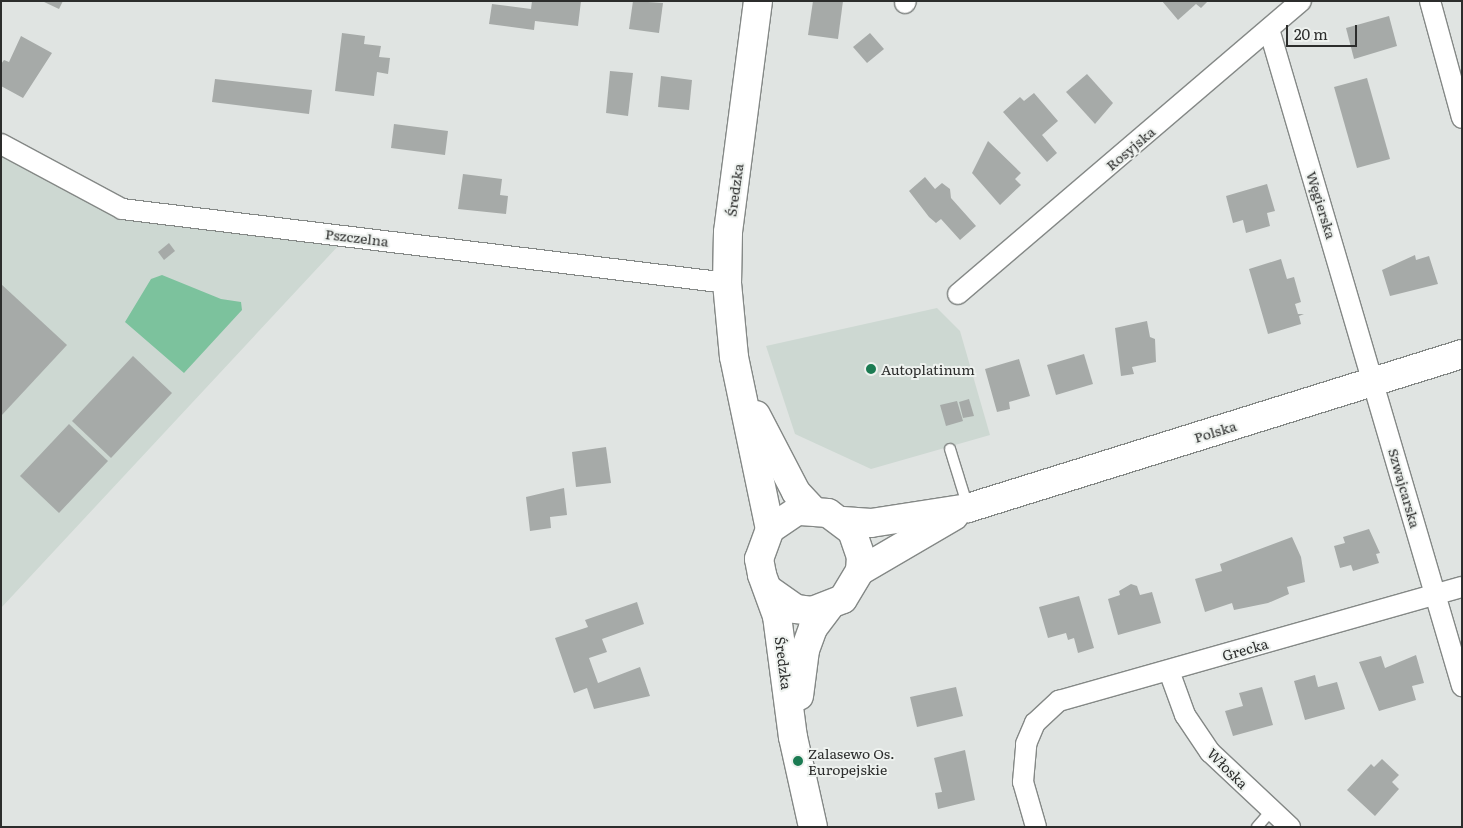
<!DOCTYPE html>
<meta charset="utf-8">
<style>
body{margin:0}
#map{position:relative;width:1463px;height:828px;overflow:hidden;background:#e0e4e2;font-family:Literata,serif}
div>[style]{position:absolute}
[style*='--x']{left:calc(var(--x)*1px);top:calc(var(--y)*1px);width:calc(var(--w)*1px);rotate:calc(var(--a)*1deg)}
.built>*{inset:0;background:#cdd8d2}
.water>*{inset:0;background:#7cc29d}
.building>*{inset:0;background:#a6aaa8}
.roads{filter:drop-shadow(1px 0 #848886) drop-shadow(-1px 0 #848886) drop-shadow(0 1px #848886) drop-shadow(0 -1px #848886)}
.lane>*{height:10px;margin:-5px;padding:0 5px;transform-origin:5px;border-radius:5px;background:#fff}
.street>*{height:20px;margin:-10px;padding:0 10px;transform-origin:10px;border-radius:10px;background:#fff}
.secondary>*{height:28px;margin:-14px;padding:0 14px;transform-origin:14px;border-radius:14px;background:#fff}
.dots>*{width:14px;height:14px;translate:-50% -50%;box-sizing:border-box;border:2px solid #eef2ef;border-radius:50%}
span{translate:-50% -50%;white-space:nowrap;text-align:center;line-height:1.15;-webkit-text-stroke:4px #eef2ef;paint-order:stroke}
.street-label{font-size:14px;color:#2c2d2c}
.poi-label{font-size:14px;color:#2c2d2c}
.left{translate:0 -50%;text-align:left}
.frame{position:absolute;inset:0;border:2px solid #2c2d2c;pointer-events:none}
.scale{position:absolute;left:1286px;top:25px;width:71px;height:22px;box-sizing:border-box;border:2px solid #2c2d2c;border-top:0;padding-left:6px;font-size:15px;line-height:18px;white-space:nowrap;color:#2c2d2c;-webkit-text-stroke:4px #eef2ef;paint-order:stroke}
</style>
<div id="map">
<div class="built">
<div style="clip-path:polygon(1px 155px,113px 215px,339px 245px,1px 608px)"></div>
<div style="clip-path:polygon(937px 308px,960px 331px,990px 435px,871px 469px,795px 434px,766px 346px)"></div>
</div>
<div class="water">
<div style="clip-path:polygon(162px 275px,221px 299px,241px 302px,242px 310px,184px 373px,125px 322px,151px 279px)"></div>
</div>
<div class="building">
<div style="clip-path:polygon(42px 1px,63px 1px,59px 9px)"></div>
<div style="clip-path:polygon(532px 1px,581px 1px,578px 26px,535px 21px,534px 30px,489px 24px,492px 4px,531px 9px)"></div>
<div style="clip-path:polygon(633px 1px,663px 3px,659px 33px,629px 29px)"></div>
<div style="clip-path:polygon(813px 1px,843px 1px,838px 39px,808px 35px)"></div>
<div style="clip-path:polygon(1162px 1px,1208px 1px,1201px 8px,1196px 4px,1178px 20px)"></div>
<div style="clip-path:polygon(1389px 16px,1397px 46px,1354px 59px,1346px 28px)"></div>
<div style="clip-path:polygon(342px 33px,365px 36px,364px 44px,381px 46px,379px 57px,390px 58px,388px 74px,377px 72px,374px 96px,335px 91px)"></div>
<div style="clip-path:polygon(870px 33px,884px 49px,867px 63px,853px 47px)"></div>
<div style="clip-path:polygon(21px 36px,52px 53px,23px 98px,1px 86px,1px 64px,4px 60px,9px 62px)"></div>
<div style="clip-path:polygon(610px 71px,633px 73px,628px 116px,606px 113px)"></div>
<div style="clip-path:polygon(1087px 74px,1113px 103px,1095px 124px,1066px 92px)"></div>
<div style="clip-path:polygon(661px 76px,692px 80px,689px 110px,658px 107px)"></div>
<div style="clip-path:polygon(1367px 78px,1390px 159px,1357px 168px,1334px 87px)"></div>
<div style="clip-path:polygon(215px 79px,312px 90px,309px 114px,212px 102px)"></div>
<div style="clip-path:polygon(1034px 93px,1058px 121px,1042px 135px,1057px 153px,1047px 162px,1003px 112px,1020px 97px,1024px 101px)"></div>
<div style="clip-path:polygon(394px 124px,448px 131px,445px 155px,391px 148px)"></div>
<div style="clip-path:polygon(988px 141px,1021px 173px,1015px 179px,1021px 185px,1000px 205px,972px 173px)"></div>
<div style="clip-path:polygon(463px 174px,502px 179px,500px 195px,508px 196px,506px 214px,458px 209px)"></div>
<div style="clip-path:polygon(925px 177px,935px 189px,942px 183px,950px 189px,951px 198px,976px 226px,960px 240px,941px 219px,936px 223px,929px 217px,909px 191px)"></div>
<div style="clip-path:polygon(1267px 184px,1275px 211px,1267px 213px,1270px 226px,1246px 233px,1243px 220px,1233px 223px,1226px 196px)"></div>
<div style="clip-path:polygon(169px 243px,175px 251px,164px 260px,158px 252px)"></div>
<div style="clip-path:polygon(1415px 255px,1416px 260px,1429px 256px,1438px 284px,1390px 296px,1382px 270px)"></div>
<div style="clip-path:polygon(1281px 259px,1287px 279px,1294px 277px,1301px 302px,1295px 304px,1298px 314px,1304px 314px,1299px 316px,1301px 324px,1268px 334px,1249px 269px)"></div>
<div style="clip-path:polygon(1px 284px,67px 345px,1px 416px)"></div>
<div style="clip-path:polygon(1147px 321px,1150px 337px,1155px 339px,1156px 362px,1132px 367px,1134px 374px,1121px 376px,1115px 328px)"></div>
<div style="clip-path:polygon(1084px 354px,1093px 384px,1056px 395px,1047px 365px)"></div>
<div style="clip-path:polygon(133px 356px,172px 393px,111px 458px,72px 421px)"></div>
<div style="clip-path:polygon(1019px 359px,1030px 396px,1009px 402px,1010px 409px,997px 412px,985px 369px)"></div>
<div style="clip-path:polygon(969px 399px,974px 416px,963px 418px,959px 402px)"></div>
<div style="clip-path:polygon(957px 401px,963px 421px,946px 426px,940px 405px)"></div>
<div style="clip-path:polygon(69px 424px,108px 461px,59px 513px,20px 476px)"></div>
<div style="clip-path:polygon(606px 447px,611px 483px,576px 487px,572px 452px)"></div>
<div style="clip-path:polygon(564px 488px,567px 515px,550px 517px,551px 528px,530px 531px,526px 497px)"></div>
<div style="clip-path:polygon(1369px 529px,1380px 553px,1376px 554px,1379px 563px,1353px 571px,1351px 565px,1340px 568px,1334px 546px,1345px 543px,1343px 537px)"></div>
<div style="clip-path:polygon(1292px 537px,1301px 557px,1305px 582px,1287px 587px,1289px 594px,1268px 603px,1234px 610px,1232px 603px,1205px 612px,1195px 579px,1222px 571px,1220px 564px)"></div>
<div style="clip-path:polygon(1131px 584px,1137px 586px,1140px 595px,1152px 592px,1161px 623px,1118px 635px,1108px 599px,1120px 595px,1119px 591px)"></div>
<div style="clip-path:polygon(1079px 596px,1094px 648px,1078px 653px,1074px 638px,1068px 640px,1066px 633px,1048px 638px,1039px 607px)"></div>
<div style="clip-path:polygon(637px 602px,644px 624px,602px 639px,607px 652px,589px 658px,598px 683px,640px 667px,650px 696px,594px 709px,587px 688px,574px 693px,555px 638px,588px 627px,585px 620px)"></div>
<div style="clip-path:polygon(1416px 655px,1424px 683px,1412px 686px,1416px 700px,1379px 711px,1359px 662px,1381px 656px,1385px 668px)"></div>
<div style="clip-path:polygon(1315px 675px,1318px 687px,1337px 682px,1345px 709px,1305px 720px,1294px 681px)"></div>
<div style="clip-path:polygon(956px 687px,963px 716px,917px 727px,910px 697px)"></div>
<div style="clip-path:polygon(1262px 687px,1273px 725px,1233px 736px,1225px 711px,1243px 706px,1239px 693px)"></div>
<div style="clip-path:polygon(965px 750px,975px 800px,938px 809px,935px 793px,942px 792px,934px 758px)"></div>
<div style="clip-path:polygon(1382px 759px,1399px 775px,1392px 782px,1399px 789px,1375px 816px,1347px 790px,1371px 764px,1374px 767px)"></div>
</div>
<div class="roads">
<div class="lane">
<div style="--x:950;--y:449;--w:61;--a:72.8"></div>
<div style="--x:1257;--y:827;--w:23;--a:-49"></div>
</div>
<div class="street">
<div style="--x:1430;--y:1;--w:121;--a:74.7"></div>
<div style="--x:905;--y:3;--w:2;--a:-63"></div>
<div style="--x:1269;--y:29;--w:685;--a:73.63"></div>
<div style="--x:1;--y:144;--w:137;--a:28.2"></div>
<div style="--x:122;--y:209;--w:610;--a:6.97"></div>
<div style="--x:958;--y:294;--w:451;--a:-40.5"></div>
<div style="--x:1169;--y:671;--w:47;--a:70"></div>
<div style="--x:1185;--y:715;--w:45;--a:56"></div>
<div style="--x:1210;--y:752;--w:110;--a:43.2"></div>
<div style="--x:1036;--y:827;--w:47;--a:-106.1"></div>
<div style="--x:1023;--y:782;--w:38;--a:-85"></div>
<div style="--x:1026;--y:744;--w:23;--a:-67"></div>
<div style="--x:1035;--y:723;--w:33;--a:-43"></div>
<div style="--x:1059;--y:701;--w:419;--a:-15.8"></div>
</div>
<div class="secondary">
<div style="--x:758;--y:1;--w:233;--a:97.4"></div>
<div style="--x:728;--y:232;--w:51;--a:91.1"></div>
<div style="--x:727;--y:283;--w:74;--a:84.6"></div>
<div style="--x:734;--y:357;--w:176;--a:78.2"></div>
<div style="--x:756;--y:415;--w:87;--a:62.5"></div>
<div style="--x:796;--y:492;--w:23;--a:47"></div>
<div style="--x:843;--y:521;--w:28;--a:4"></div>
<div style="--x:871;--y:523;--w:98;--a:-8.8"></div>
<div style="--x:968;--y:508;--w:517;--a:-17.31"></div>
<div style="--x:860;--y:571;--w:109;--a:-30.3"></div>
<div style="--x:769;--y:590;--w:33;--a:35"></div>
<div style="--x:796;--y:609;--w:16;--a:7"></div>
<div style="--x:812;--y:611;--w:33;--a:-21"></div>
<div style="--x:843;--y:599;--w:33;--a:-59"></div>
<div style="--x:860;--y:571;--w:14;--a:-86"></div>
<div style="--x:861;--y:557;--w:28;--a:-109"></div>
<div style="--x:852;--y:531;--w:30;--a:-143"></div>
<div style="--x:828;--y:513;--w:31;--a:-176"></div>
<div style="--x:797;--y:511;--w:32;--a:146"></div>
<div style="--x:770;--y:529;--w:32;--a:110"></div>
<div style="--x:759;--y:559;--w:16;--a:79"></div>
<div style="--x:762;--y:575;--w:44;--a:69.9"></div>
<div style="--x:777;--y:616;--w:122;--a:82.5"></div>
<div style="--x:793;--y:737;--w:92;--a:77.5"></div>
<div style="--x:799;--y:696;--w:46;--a:-82.6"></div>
<div style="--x:805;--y:650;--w:23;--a:-70"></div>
<div style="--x:813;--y:628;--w:26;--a:-53"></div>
</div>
</div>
<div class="dots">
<div style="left:871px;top:369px;background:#1b7b52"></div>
<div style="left:798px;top:761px;background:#1b7b52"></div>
</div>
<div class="street-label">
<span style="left:1130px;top:148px;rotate:-40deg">Rosyjska</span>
<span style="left:734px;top:190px;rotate:-82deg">Średzka</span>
<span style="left:1322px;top:205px;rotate:73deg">Węgierska</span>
<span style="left:357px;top:237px;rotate:7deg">Pszczelna</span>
<span style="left:1215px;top:431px;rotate:-17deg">Polska</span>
<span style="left:1405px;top:488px;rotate:74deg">Szwajcarska</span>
<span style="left:1245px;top:649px;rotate:-16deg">Grecka</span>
<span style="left:784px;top:663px;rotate:83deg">Średzka</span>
<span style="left:1228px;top:768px;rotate:45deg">Włoska</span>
</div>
<div class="poi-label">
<span class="left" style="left:881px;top:369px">Autoplatinum</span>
<span class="left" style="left:808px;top:761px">Zalasewo Os.<br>Europejskie</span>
</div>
<div class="frame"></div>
<div class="scale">20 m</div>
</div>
